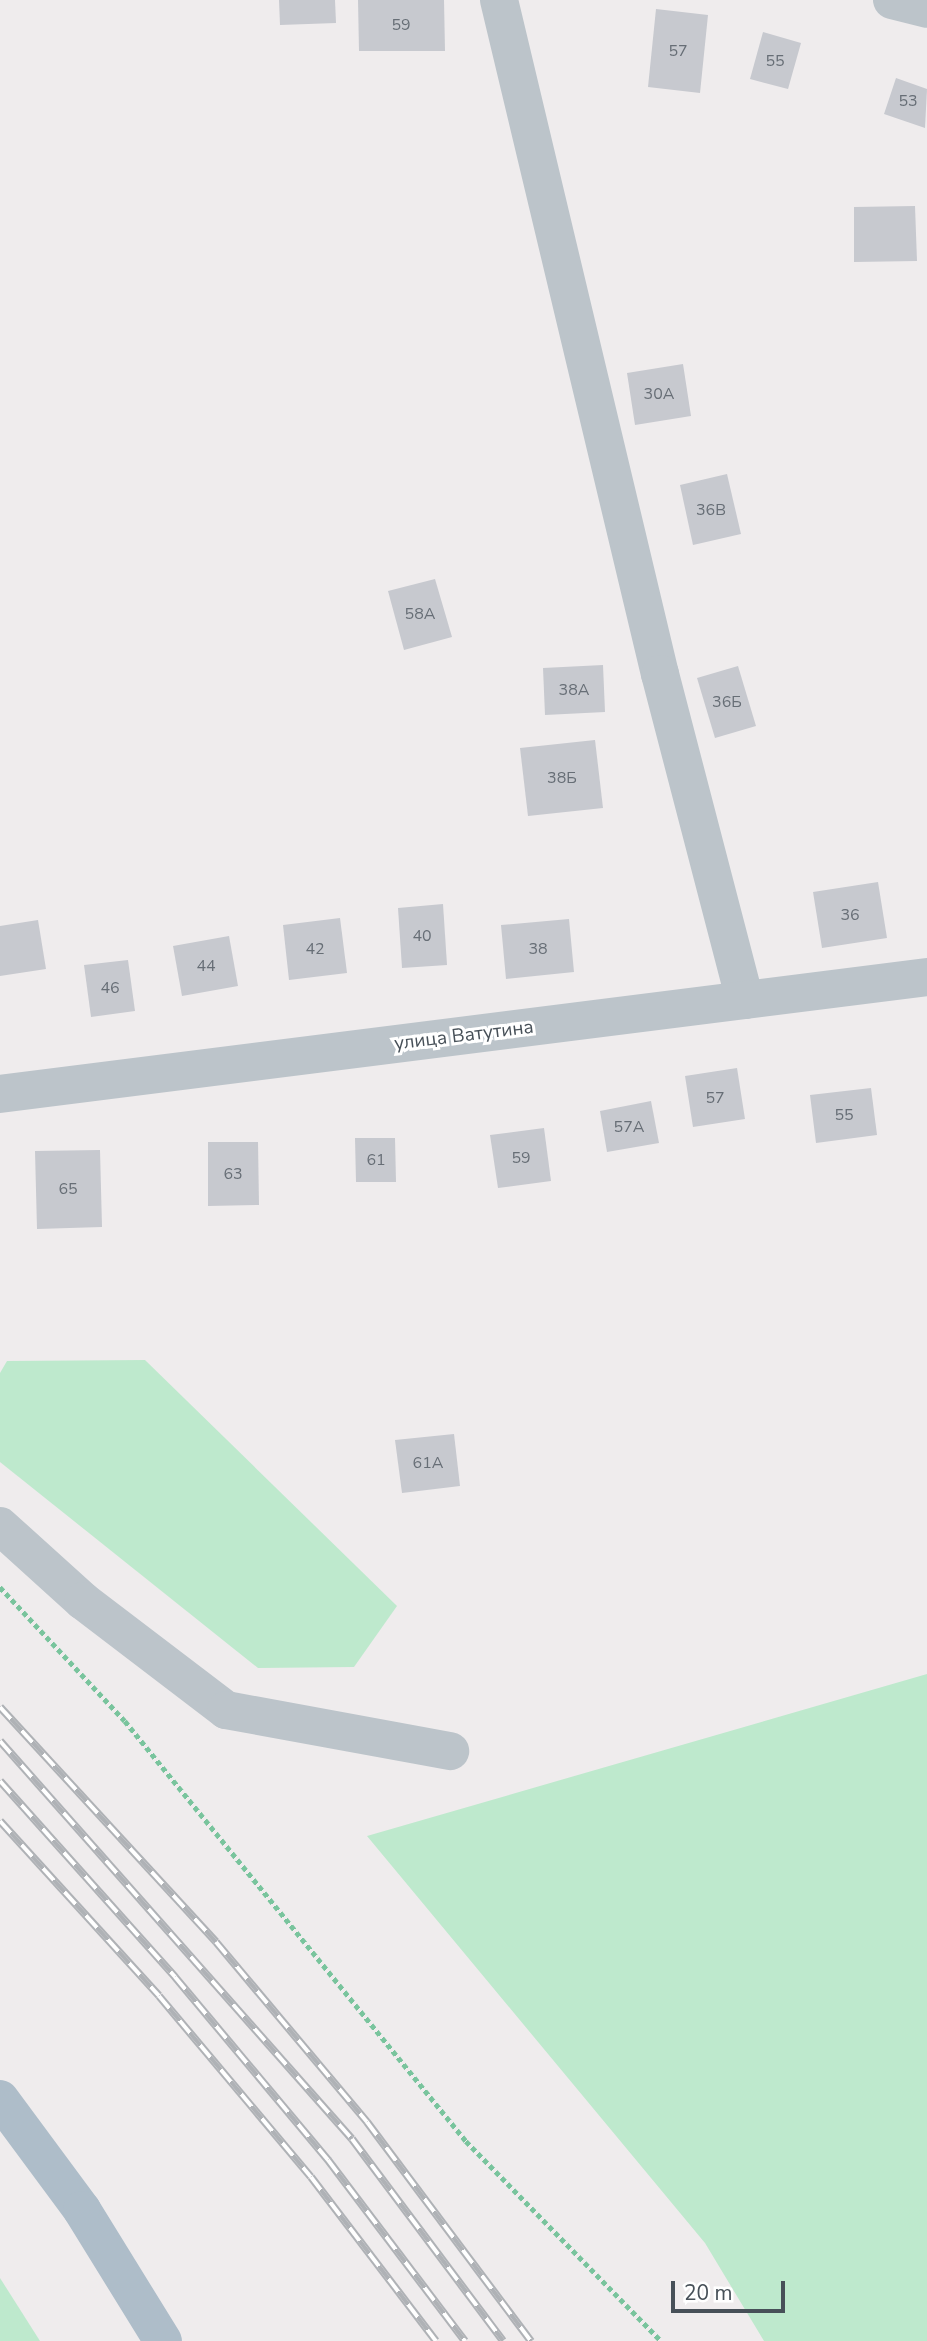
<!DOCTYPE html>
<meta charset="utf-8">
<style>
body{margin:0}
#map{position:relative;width:927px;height:2341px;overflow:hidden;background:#efeced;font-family:"Nunito Sans",sans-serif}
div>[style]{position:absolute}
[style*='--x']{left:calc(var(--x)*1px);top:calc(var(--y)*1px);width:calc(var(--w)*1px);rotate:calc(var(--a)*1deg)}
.green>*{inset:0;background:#bee9cd}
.building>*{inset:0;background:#c7c9cf}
.path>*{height:4.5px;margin-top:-2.25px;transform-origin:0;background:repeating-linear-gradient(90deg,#79c49d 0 5px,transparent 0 8.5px)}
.minor>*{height:38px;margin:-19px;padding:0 19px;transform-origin:19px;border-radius:19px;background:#bcc4ca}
.major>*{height:38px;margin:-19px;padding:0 19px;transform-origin:19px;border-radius:19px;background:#aebdc9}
.rail>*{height:8px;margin-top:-4px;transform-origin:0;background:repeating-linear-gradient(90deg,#fff 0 16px,#afb2b6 0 32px);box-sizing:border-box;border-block:2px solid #afb2b6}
span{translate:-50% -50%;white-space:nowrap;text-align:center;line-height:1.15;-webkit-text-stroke:6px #fff;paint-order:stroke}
.number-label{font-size:16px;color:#676e76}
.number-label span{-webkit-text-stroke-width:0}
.street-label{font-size:19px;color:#475058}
.scale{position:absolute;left:671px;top:2281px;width:114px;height:32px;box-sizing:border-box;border:4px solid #475058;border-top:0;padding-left:9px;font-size:21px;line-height:24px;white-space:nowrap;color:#475058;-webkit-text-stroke:5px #fff;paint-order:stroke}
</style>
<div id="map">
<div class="green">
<div style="clip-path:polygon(145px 1360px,397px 1606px,354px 1667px,258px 1668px,0 1462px,0 1373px,7px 1361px)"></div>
<div style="clip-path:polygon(927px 1674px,927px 2341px,764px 2341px,705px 2243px,367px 1836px)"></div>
<div style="clip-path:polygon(0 2278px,40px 2341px,0 2341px)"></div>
</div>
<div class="building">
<div style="clip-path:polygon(279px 0,335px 0,336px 23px,280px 25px)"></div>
<div style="clip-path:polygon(358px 0,444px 0,445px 51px,359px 51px)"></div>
<div style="clip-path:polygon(656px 9px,708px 15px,700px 93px,648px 87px)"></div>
<div style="clip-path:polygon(763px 32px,801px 43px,788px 89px,750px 79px)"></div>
<div style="clip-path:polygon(896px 78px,927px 89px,925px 128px,884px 114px)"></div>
<div style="clip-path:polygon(915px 206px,917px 261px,854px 262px,854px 207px)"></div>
<div style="clip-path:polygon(683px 364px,691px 416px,635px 425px,627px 373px)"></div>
<div style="clip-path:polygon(727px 474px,741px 534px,693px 545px,680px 485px)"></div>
<div style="clip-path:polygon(435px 579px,452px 637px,404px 650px,388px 591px)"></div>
<div style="clip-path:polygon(603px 665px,605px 712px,545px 715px,543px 668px)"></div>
<div style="clip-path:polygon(738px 666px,756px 726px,715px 738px,697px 678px)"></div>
<div style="clip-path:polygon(595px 740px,603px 808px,528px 816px,520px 748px)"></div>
<div style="clip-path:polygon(878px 882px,887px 938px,822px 948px,813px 892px)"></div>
<div style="clip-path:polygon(443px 904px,447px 965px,402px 968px,398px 908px)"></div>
<div style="clip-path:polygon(340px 918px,347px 973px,289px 980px,283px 925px)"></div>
<div style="clip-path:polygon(569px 919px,574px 972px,506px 979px,501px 925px)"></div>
<div style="clip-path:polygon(38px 920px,46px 969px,0 976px,0 926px)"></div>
<div style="clip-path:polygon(229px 936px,238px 986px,182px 996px,173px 946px)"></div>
<div style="clip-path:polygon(128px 960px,135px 1011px,91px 1017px,84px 965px)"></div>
<div style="clip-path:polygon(737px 1068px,745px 1119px,693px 1127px,685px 1076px)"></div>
<div style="clip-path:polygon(871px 1088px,877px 1135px,816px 1143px,810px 1095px)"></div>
<div style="clip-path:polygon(651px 1101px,659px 1143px,607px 1152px,600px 1111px)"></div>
<div style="clip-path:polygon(544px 1128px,551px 1181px,498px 1188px,490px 1135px)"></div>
<div style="clip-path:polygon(355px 1138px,395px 1138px,396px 1182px,356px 1182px)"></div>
<div style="clip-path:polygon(208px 1142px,258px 1142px,259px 1205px,208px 1206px)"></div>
<div style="clip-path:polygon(100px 1150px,102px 1227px,37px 1229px,35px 1151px)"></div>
<div style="clip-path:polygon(454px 1434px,460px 1486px,402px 1493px,395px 1440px)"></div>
</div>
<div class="path">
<div style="--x:0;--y:1587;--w:183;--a:47"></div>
<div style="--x:125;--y:1721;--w:541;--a:50.93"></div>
<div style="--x:466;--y:2141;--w:279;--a:45.7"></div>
</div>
<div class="minor">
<div style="--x:499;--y:0;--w:693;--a:76.57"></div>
<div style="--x:660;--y:674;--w:337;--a:75.4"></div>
<div style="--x:892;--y:0;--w:36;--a:14"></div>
<div style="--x:0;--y:1094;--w:934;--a:-7.19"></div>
<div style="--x:0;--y:1526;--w:112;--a:42.1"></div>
<div style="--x:83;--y:1601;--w:180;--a:37.3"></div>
<div style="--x:226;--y:1710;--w:228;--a:10.4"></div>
</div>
<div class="major">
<div style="--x:0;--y:2099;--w:138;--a:53.5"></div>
<div style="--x:82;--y:2210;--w:154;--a:58.3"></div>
</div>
<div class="rail">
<div style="--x:0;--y:1707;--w:319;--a:47.4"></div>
<div style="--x:216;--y:1942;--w:235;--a:50"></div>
<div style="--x:367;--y:2122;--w:274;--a:53.2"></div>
<div style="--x:0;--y:1741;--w:531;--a:48.51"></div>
<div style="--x:352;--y:2139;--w:252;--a:53.2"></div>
<div style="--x:0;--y:1781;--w:263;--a:48.2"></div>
<div style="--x:175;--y:1977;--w:239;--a:50.1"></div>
<div style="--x:328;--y:2160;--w:227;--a:52.9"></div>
<div style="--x:0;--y:1821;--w:236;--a:47.7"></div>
<div style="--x:159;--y:1996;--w:236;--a:50"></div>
<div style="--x:311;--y:2177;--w:206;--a:52.7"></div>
</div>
<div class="number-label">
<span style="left:401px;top:25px">59</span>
<span style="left:678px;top:51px">57</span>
<span style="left:775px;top:61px">55</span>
<span style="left:908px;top:101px">53</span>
<span style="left:659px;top:394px">30А</span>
<span style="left:711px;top:510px">36В</span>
<span style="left:420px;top:614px">58А</span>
<span style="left:574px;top:690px">38А</span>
<span style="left:727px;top:702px">36Б</span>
<span style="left:562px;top:778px">38Б</span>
<span style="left:850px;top:915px">36</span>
<span style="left:422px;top:936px">40</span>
<span style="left:315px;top:949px">42</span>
<span style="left:538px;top:949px">38</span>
<span style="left:206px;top:966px">44</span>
<span style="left:110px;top:988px">46</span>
<span style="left:715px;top:1098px">57</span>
<span style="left:844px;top:1115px">55</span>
<span style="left:629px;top:1127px">57А</span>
<span style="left:521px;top:1158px">59</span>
<span style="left:376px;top:1160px">61</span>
<span style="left:233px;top:1174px">63</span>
<span style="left:68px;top:1189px">65</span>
<span style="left:428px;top:1463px">61А</span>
</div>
<div class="street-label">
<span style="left:464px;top:1036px;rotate:-7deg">улица Ватутина</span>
</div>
<div class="scale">20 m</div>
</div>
